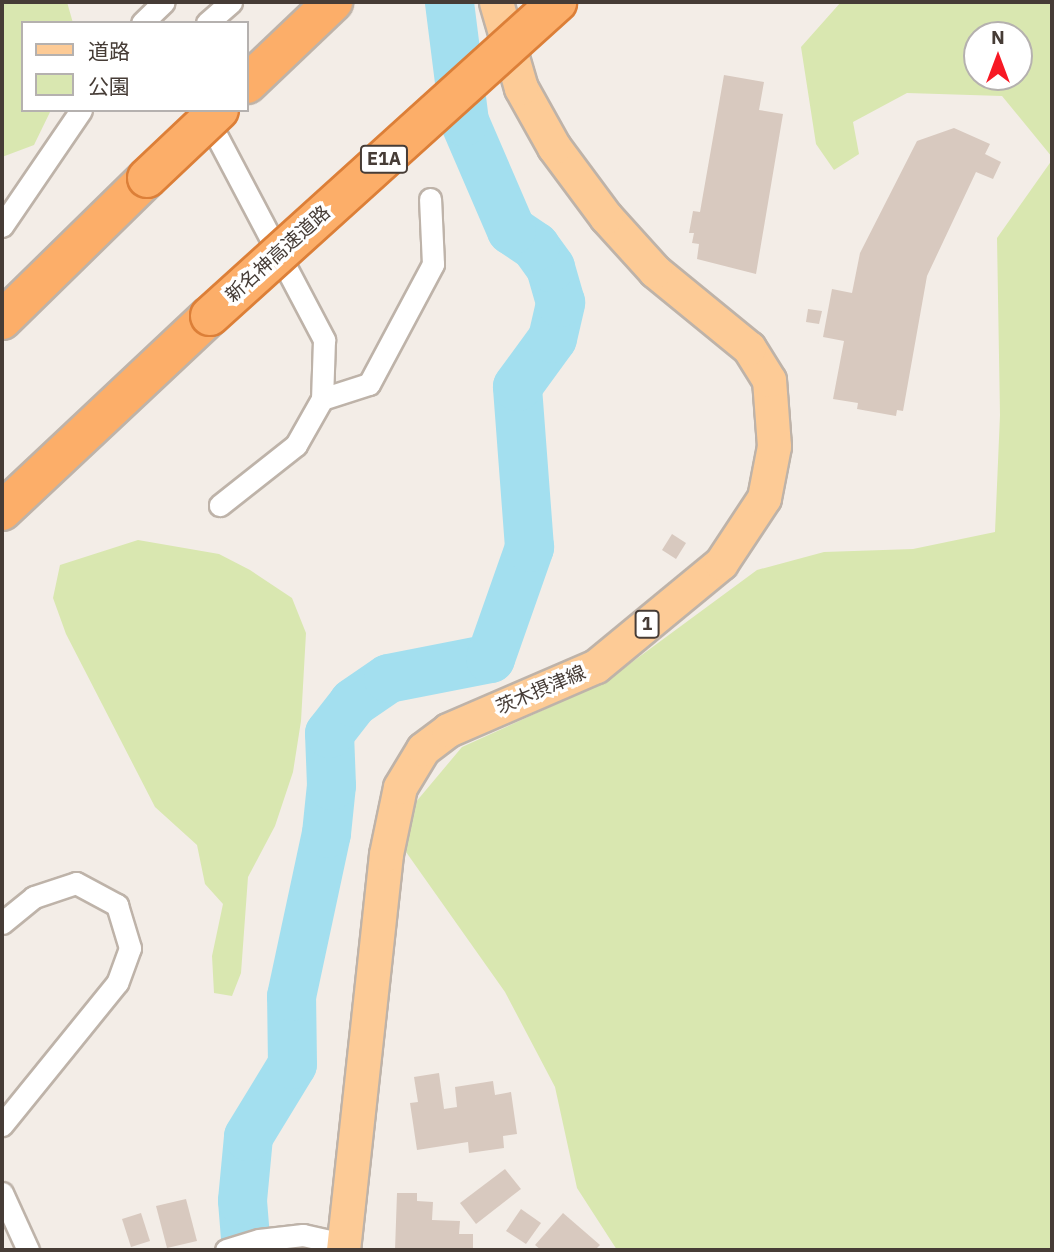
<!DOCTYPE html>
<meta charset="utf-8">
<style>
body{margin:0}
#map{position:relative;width:1054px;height:1252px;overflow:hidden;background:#f3ede7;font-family:"IBM Plex Sans","Noto Sans JP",sans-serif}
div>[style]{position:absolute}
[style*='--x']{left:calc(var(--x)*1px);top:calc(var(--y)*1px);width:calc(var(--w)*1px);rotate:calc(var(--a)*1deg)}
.green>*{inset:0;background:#d9e7b0}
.river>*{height:49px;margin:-24.5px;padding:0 24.5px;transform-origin:24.5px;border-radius:24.5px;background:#a3dfef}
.building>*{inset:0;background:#d8c9bf}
.roads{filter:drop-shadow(2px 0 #beb3a9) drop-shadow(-2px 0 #beb3a9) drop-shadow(0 2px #beb3a9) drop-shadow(0 -2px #beb3a9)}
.street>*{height:21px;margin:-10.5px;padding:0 10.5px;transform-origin:10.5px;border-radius:10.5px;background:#fff}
.primary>*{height:33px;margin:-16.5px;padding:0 16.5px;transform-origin:16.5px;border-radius:16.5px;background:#fdcb96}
.highway>*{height:38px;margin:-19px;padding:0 19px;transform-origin:19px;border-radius:19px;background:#fcae69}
.bridges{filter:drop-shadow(2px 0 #dc7f38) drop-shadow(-2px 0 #dc7f38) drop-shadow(0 2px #dc7f38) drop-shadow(0 -2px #dc7f38)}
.highway-bridge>*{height:38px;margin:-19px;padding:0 19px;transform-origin:19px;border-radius:19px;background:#fcae69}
span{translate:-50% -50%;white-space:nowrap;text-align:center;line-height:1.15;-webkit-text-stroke:7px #fff;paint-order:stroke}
.shield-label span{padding:2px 5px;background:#fff;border:2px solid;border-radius:5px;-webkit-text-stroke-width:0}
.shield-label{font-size:18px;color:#463c36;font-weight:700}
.street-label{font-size:19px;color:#463c36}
.frame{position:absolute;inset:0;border:4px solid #463c36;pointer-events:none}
.legend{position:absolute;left:21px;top:21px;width:228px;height:91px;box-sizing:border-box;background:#fff;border:2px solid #b5b1af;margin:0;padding:9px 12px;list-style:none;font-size:21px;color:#463c36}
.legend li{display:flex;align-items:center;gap:14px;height:35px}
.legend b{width:35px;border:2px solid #b5b1af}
.north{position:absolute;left:963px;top:21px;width:70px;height:70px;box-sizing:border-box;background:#fff;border:2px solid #b5b1af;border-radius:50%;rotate:0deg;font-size:19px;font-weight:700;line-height:28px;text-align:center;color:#463c36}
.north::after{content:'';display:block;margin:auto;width:24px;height:32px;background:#f71924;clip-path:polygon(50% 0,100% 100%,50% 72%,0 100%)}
</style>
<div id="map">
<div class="green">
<div style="clip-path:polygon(2px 2px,67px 2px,73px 23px,23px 23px,23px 110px,51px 110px,34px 145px,2px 157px)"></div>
<div style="clip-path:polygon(evenodd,841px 2px,1052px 2px,1052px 157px,1002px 96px,907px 93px,853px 122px,859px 154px,834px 170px,816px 144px,801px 47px,841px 2px,977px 35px,1019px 35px,1019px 77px,977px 77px,977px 35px)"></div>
<div style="clip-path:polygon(1052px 160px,1052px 1250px,617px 1250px,577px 1188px,555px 1087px,505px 992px,406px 852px,410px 809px,462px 747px,605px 682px,757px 570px,824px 552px,913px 549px,995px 532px,1000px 415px,997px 238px)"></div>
<div style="clip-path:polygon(138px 540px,219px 554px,250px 570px,292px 598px,306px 633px,301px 721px,293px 772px,275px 826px,248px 877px,241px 973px,232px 996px,214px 993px,212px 956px,223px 904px,205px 884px,197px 845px,155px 807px,66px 634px,53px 598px,60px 565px)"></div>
</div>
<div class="river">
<div style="--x:246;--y:1250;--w:50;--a:-94.6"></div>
<div style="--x:242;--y:1200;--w:64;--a:-84.6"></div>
<div style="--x:248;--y:1136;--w:84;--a:-58.6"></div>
<div style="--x:292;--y:1064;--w:68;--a:-90.8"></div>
<div style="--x:291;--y:996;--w:167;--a:-77.9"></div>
<div style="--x:326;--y:833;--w:48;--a:-84.1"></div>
<div style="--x:331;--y:785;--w:52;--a:-92.2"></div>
<div style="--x:329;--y:733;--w:39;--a:-52"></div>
<div style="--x:353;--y:702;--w:42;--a:-34.4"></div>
<div style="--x:388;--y:678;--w:104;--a:-11.1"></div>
<div style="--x:490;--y:658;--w:118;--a:-70.6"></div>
<div style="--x:529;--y:547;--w:161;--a:-94.3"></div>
<div style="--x:517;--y:386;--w:59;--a:-53.9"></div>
<div style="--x:552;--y:338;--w:37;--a:-77"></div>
<div style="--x:560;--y:302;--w:36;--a:-106"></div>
<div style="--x:550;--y:267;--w:26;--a:-126"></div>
<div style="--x:535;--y:246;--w:29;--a:-146"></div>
<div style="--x:511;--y:230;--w:119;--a:-113.3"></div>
<div style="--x:464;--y:121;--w:120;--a:-97.2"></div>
</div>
<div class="building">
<div style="clip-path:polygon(724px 75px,764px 82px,759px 110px,783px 114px,756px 274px,697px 259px,699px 244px,692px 243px,694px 233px,689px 233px,693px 211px,700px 212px)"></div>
<div style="clip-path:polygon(954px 128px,990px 144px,985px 154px,1001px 162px,993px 179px,976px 172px,927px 276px,903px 411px,897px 410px,896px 416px,857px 409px,858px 403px,833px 399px,844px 341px,823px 337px,832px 289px,852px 293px,860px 253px,917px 141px)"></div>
<div style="clip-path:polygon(808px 309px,822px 311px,819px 324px,806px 322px)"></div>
<div style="clip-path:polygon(672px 534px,686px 543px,676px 559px,662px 550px)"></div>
<div style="clip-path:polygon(439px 1073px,444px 1109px,457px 1107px,455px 1087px,493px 1081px,495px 1095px,511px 1092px,517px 1134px,503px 1136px,504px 1148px,469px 1153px,468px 1142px,417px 1150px,410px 1103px,418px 1102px,414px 1077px)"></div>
<div style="clip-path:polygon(505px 1169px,521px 1189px,476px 1224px,460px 1203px)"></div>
<div style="clip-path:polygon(397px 1193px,417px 1193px,417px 1201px,433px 1202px,432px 1220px,460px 1221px,459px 1234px,473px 1234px,473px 1250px,395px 1250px)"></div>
<div style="clip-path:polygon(186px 1199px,197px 1241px,167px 1248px,156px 1206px)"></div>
<div style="clip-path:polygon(521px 1209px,541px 1223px,526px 1244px,506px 1231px)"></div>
<div style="clip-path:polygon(141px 1213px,150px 1241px,131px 1247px,122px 1219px)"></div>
<div style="clip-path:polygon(563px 1213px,600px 1245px,595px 1250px,541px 1250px,535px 1245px)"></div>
</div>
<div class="roads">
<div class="street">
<div style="--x:142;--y:23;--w:30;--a:-44"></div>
<div style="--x:207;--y:23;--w:32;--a:-41"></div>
<div style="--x:204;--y:112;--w:258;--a:62.2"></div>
<div style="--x:324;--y:340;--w:59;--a:91.9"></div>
<div style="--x:322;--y:399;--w:53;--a:119.5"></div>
<div style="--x:296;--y:445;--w:97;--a:141.7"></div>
<div style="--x:2;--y:226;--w:140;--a:-55.7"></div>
<div style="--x:322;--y:399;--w:49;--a:-17.7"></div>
<div style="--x:369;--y:384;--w:136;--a:-61.9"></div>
<div style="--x:433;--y:264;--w:65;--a:-92.6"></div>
<div style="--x:2;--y:923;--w:41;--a:-39.1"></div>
<div style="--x:34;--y:897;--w:44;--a:-18.4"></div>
<div style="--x:76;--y:883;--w:47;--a:28.2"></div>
<div style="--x:117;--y:905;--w:45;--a:73.2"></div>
<div style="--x:130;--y:948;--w:37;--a:110"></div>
<div style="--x:117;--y:983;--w:183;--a:129"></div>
<div style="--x:2;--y:1193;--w:63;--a:65.5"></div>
<div style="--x:226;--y:1250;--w:34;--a:-17"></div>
<div style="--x:259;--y:1240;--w:44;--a:-6.5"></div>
<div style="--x:303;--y:1235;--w:41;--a:12.7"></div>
</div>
<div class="primary">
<div style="--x:343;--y:1250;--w:398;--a:-83.8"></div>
<div style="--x:386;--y:854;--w:68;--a:-78.2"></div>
<div style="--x:400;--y:787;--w:44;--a:-58.8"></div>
<div style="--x:423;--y:749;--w:31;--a:-37"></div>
<div style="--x:448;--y:730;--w:161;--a:-23.4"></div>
<div style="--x:596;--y:666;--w:162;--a:-39.5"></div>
<div style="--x:721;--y:563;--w:78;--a:-56.5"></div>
<div style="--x:764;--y:498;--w:53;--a:-79.1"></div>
<div style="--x:774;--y:446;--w:66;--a:-94.3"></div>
<div style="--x:769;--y:380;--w:38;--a:-122"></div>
<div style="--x:749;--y:348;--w:122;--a:-140.7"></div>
<div style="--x:655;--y:271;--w:73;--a:-132.2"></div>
<div style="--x:606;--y:217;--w:87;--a:-126.6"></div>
<div style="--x:554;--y:147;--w:68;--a:-119.2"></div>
<div style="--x:521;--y:88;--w:90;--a:-106.2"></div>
</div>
<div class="highway">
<div style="--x:247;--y:84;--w:119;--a:-43.6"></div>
<div style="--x:2;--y:320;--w:203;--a:-44.4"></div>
<div style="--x:2;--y:511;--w:285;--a:-43.2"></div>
</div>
</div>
<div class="bridges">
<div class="highway-bridge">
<div style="--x:147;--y:178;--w:99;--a:-43.4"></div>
<div style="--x:210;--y:316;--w:468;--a:-42.1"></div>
</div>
</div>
<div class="shield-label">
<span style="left:384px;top:159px">E1A</span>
<span style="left:647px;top:624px">1</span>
</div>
<div class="street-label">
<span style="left:278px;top:254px;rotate:-42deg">新名神高速道路</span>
<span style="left:541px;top:690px;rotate:-23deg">茨木摂津線</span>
</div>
<div class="frame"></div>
<ul class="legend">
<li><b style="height:9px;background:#fdcb96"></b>道路</li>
<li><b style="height:19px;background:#d9e7b0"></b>公園</li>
</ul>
<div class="north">N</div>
</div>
